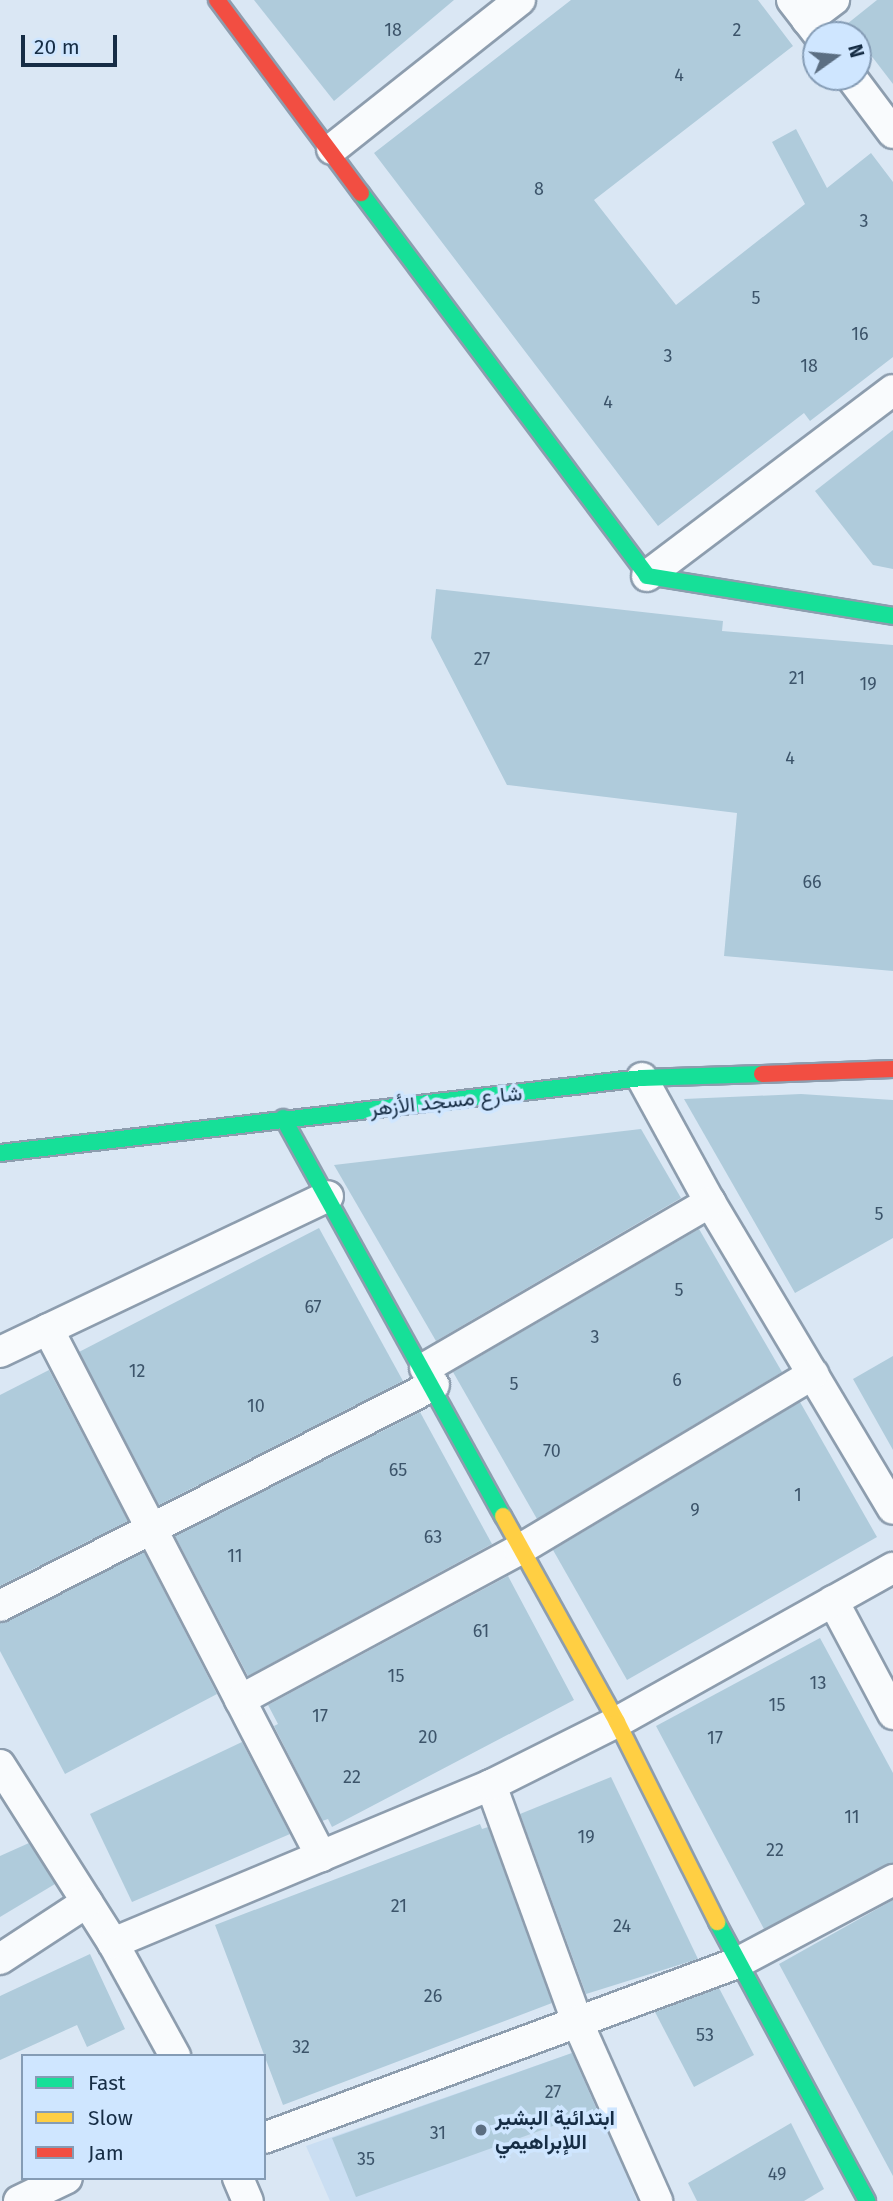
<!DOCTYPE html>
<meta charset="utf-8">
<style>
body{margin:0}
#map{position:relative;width:893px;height:2201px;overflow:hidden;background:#dae7f4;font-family:"Fira Sans",Vazirmatn,sans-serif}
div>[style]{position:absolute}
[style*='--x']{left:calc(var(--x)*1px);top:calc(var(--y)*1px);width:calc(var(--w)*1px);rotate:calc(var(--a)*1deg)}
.built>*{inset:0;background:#cadef2}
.building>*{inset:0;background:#afcbdb}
.roads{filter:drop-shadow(2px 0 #8d9dae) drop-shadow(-2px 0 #8d9dae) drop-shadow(0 2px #8d9dae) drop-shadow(0 -2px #8d9dae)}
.street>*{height:30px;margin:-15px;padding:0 15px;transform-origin:15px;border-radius:15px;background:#f9fbfd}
.fast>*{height:16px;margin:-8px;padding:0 8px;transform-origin:8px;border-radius:8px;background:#16e098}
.slow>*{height:16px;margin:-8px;padding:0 8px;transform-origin:8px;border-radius:8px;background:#ffcf43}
.jam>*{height:16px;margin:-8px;padding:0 8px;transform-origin:8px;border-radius:8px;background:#f24e42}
.dots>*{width:19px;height:19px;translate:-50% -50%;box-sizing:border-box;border:4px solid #cfe6ff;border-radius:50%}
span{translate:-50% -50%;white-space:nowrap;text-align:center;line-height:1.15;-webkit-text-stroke:7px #cfe6ff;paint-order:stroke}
.number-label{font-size:18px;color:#3c546a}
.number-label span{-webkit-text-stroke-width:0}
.street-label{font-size:21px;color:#162d45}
.poi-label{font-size:21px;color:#162d45;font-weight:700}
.left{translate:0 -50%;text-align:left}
.legend{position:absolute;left:21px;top:2054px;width:245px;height:126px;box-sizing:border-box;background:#cfe6ff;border:2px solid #859cb5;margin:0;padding:9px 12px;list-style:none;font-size:21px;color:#162d45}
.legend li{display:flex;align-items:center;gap:14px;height:35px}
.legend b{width:35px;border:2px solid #859cb5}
.north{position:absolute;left:802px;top:21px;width:70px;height:70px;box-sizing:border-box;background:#cfe6ff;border:2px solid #859cb5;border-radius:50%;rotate:75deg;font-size:19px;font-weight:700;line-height:28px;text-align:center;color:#162d45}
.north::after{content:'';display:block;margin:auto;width:24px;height:32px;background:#5b6e82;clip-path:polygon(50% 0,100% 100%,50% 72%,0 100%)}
.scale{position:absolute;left:21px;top:35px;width:96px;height:32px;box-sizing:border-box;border:4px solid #162d45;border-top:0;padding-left:9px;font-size:21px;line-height:24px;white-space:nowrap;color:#162d45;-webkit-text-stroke:5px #cfe6ff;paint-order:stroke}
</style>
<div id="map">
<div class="built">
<div style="clip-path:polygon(575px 2052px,637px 2201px,330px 2201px,306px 2146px)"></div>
</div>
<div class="building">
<div style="clip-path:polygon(254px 0,454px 0,334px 101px)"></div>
<div style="clip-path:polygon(571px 0,758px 0,793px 46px,594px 200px,676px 305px,805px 204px,772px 142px,796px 129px,827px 188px,871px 153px,893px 182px,893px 357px,810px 421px,804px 413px,658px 526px,374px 153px)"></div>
<div style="clip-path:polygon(877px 0,893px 0,893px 84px,847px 24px)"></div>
<div style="clip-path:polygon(893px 430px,893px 569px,873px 565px,815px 491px)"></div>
<div style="clip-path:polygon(436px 589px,723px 621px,722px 631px,893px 645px,893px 971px,724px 956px,737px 813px,507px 785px,431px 638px)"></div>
<div style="clip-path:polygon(801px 1094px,893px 1100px,893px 1238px,795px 1293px,684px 1099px)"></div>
<div style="clip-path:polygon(641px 1129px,681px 1198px,436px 1341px,334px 1165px)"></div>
<div style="clip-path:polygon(319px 1228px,403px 1381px,159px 1505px,79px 1352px)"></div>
<div style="clip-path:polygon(699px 1229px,782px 1372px,537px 1519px,453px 1372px)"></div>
<div style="clip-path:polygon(893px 1356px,893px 1450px,853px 1379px)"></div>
<div style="clip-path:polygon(49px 1370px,128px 1521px,0 1586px,0 1395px)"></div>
<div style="clip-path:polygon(800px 1402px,877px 1537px,627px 1680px,553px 1550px)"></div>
<div style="clip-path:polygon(420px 1412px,492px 1544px,248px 1676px,175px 1536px)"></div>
<div style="clip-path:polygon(144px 1552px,217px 1694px,65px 1774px,0 1651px,0 1623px)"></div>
<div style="clip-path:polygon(508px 1576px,574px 1700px,332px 1827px,328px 1819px,322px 1821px,274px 1726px,278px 1724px,268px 1705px)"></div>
<div style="clip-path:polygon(820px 1638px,893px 1773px,893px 1863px,764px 1929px,656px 1726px)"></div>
<div style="clip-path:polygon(242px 1742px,290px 1834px,132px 1902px,90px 1814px)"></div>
<div style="clip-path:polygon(611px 1777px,698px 1959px,586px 1994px,520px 1814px)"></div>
<div style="clip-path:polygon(480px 1824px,482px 1829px,488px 1827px,552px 2003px,283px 2105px,215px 1925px)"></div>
<div style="clip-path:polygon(29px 1843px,55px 1884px,0 1917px,0 1856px)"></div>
<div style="clip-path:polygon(893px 1900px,893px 2176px,779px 1964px)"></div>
<div style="clip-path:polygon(90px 1954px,125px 2029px,87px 2047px,77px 2025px,0 2060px,0 1996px)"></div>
<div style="clip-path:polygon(719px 1988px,754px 2055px,694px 2087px,655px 2012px)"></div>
<div style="clip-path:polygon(572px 2053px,597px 2110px,356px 2197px,332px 2138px)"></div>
<div style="clip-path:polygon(791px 2123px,824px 2189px,804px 2201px,697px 2201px,688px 2183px)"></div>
</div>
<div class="roads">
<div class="street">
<div style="--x:792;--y:0;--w:44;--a:52.4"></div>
<div style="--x:807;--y:20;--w:34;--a:-37"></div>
<div style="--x:851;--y:77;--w:70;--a:53.1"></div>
<div style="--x:332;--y:149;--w:240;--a:-38.4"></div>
<div style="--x:647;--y:576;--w:308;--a:-37.1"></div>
<div style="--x:642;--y:1078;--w:141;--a:61.3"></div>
<div style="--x:710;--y:1202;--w:357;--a:59.2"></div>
<div style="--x:48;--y:1329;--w:594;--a:62.61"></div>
<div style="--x:0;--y:1352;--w:363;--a:-25.4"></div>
<div style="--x:425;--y:1368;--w:330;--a:-30.2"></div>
<div style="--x:833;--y:1601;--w:128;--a:62"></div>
<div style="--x:0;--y:1606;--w:487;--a:-27"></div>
<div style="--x:240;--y:1700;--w:317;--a:-28.3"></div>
<div style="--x:519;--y:1550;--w:343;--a:-30.9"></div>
<div style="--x:0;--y:1765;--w:211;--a:57.6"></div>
<div style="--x:113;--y:1943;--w:129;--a:61.2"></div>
<div style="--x:491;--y:1785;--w:251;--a:70"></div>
<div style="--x:577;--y:2021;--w:197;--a:66"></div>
<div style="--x:113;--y:1943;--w:410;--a:-22.7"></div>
<div style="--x:491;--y:1785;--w:141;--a:-26.6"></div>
<div style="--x:617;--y:1722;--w:316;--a:-29.2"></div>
<div style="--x:0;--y:1959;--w:104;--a:-33.2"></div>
<div style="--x:264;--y:2138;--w:504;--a:-20.3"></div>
<div style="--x:737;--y:1963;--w:177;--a:-28"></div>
<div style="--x:238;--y:2178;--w:25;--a:67"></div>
<div style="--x:19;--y:2201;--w:53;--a:-25.6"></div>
</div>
<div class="fast">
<div style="--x:361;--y:193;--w:478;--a:53.2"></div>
<div style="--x:647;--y:576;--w:249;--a:9.2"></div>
<div style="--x:283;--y:1118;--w:455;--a:61.1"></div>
<div style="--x:0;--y:1153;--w:646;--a:-6.66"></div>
<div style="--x:642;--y:1078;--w:120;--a:-1.9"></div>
<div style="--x:717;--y:1922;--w:317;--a:61.7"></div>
</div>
<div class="slow">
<div style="--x:503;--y:1516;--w:235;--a:61"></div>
<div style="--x:617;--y:1722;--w:224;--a:63.4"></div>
</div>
<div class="jam">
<div style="--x:217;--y:0;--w:241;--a:53.3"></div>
<div style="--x:762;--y:1074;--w:131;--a:-2.2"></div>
</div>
</div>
<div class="dots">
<div style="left:481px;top:2130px;background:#5b6e82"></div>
</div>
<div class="number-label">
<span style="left:393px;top:30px">18</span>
<span style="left:737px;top:30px">2</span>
<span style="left:679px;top:75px">4</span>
<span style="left:539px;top:189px">8</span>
<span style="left:864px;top:221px">3</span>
<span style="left:756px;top:298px">5</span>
<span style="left:860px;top:334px">16</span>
<span style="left:668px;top:356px">3</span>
<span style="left:809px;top:366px">18</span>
<span style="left:608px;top:402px">4</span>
<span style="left:482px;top:659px">27</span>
<span style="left:797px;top:678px">21</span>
<span style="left:868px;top:684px">19</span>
<span style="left:790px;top:758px">4</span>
<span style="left:812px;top:882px">66</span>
<span style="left:879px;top:1214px">5</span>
<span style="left:679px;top:1290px">5</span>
<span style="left:313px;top:1307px">67</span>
<span style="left:595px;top:1337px">3</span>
<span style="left:137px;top:1371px">12</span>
<span style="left:677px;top:1380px">6</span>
<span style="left:514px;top:1384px">5</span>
<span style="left:256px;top:1406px">10</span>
<span style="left:552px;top:1451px">70</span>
<span style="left:398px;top:1470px">65</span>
<span style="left:798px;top:1495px">1</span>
<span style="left:695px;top:1510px">9</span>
<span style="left:433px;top:1537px">63</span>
<span style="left:235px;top:1556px">11</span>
<span style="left:481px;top:1631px">61</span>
<span style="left:396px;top:1676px">15</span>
<span style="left:818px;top:1683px">13</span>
<span style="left:777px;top:1705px">15</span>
<span style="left:320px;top:1716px">17</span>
<span style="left:428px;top:1737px">20</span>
<span style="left:715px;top:1738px">17</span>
<span style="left:352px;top:1777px">22</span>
<span style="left:852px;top:1817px">11</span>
<span style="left:586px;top:1837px">19</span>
<span style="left:775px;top:1850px">22</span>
<span style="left:399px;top:1906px">21</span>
<span style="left:622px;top:1926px">24</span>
<span style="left:433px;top:1996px">26</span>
<span style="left:705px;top:2035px">53</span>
<span style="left:301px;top:2047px">32</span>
<span style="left:553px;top:2092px">27</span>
<span style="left:438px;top:2133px">31</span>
<span style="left:366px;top:2159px">35</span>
<span style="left:777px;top:2174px">49</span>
</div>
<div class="street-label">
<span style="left:446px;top:1101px;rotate:-6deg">شارع مسجد الأزهر</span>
</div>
<div class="poi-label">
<span class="left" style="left:495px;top:2130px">ابتدائية البشير<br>اللإبراهيمي</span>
</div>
<ul class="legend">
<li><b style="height:9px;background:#16e098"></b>Fast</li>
<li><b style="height:9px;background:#ffcf43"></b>Slow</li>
<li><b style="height:9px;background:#f24e42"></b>Jam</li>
</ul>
<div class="north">N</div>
<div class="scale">20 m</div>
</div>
